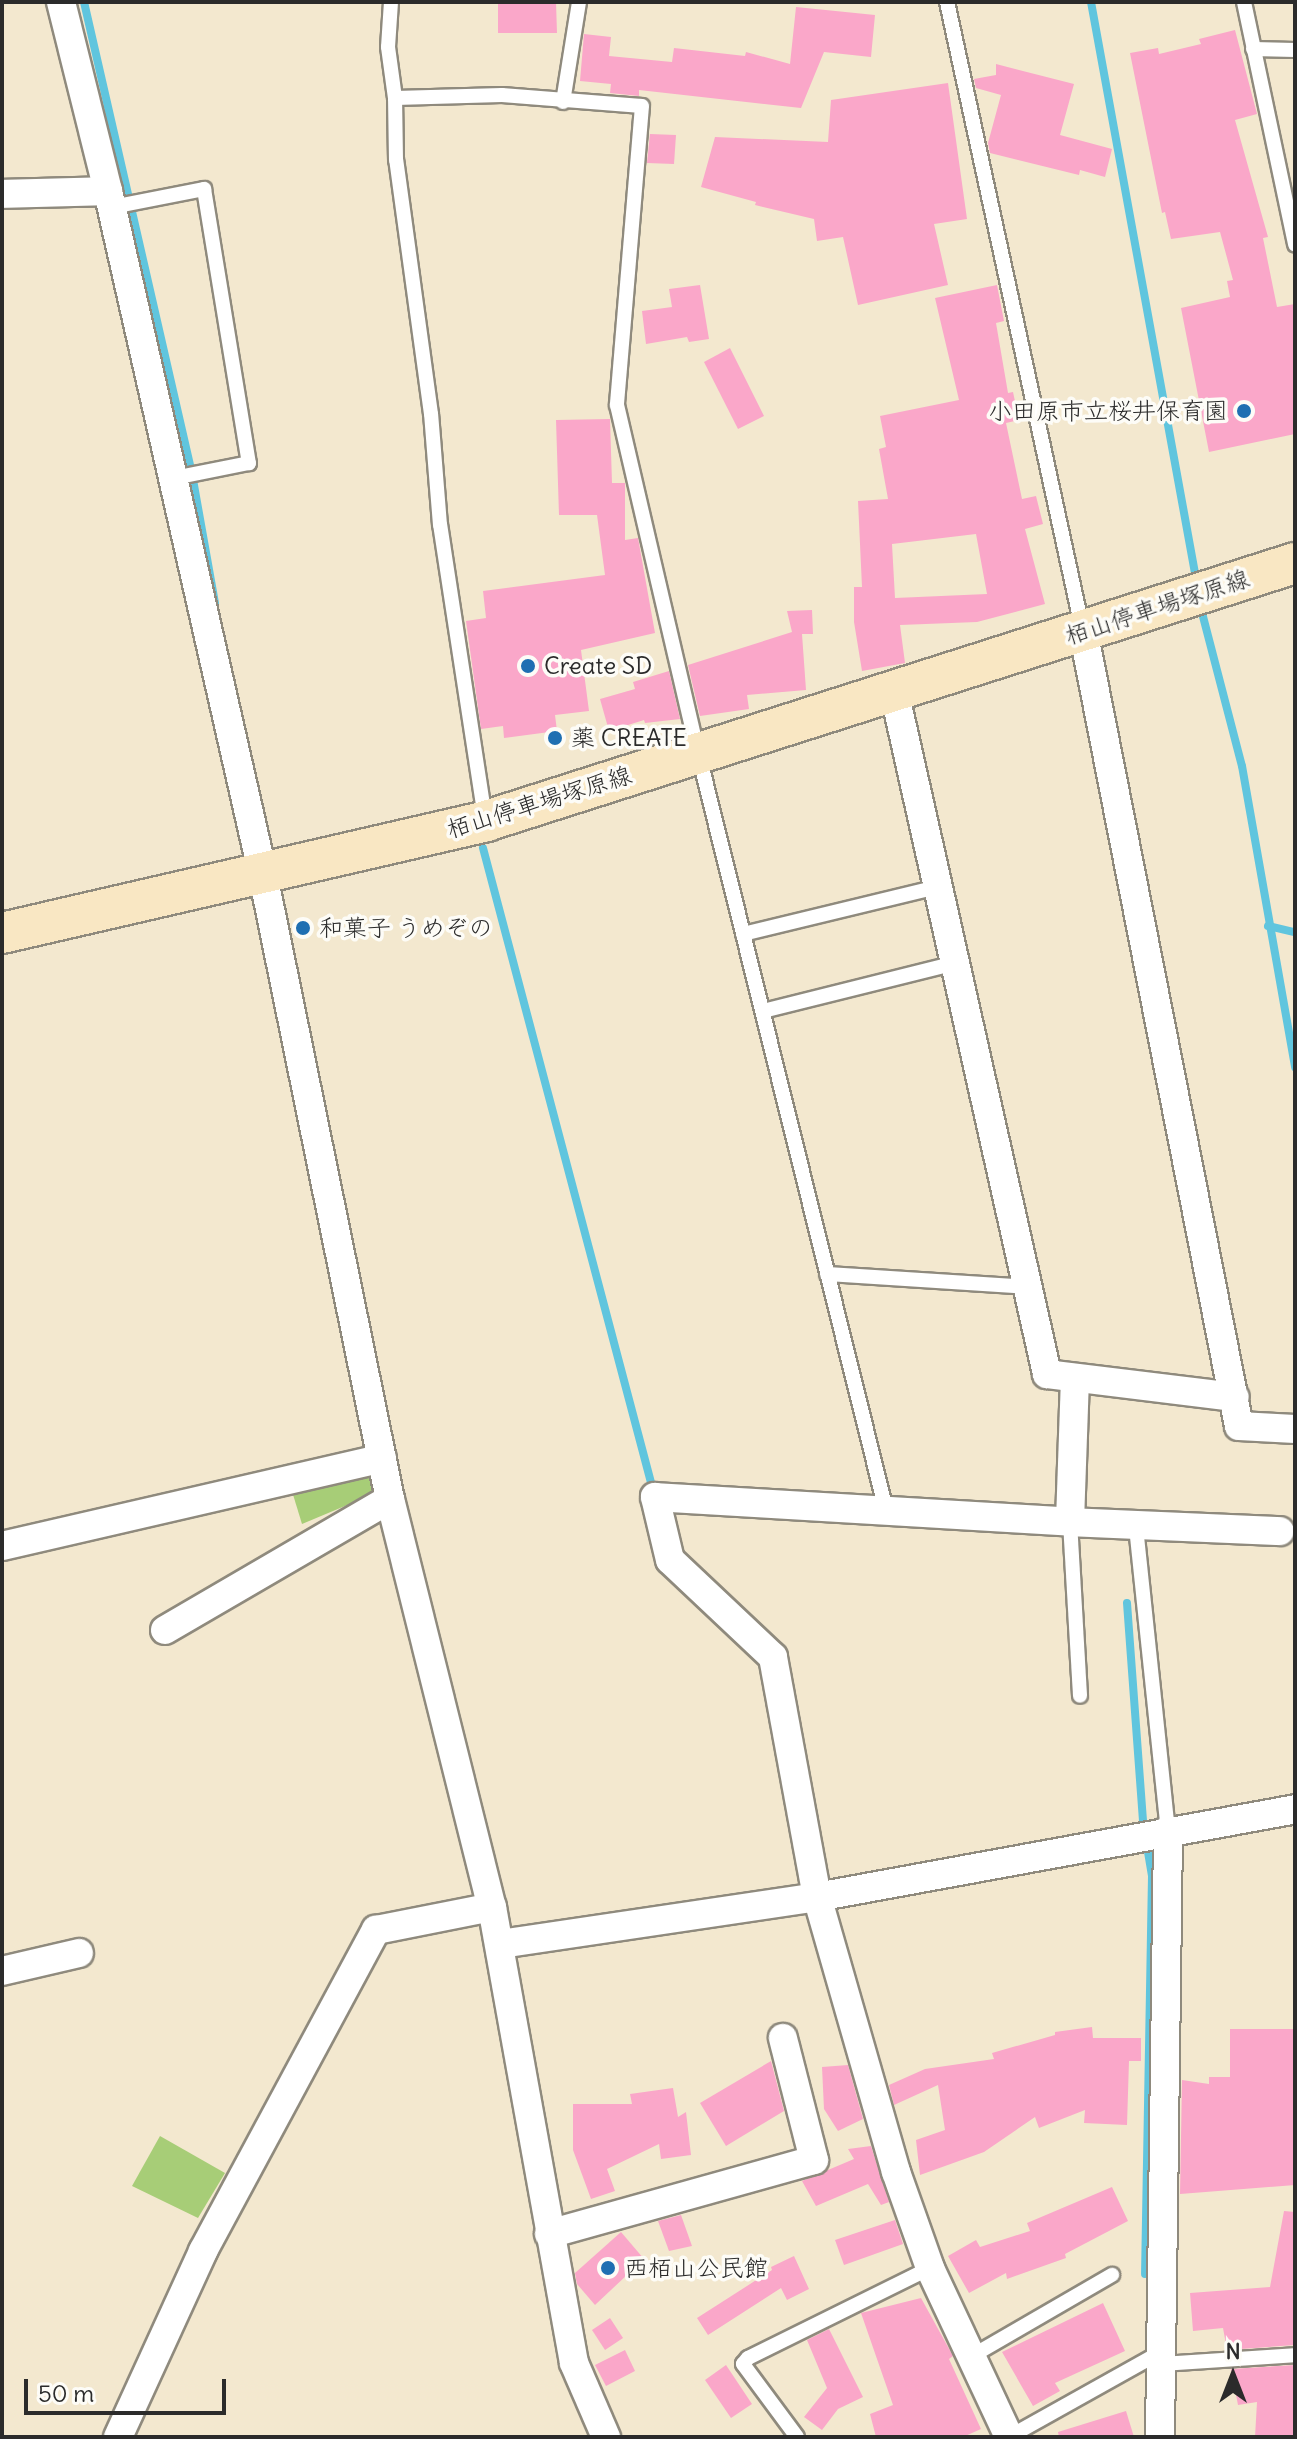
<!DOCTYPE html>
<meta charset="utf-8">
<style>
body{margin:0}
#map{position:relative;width:1297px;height:2439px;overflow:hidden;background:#f3e8cf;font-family:Delius,"Klee One",sans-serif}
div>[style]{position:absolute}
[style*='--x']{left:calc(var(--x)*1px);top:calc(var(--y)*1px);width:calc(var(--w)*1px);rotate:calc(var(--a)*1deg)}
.green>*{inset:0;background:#a7cd77}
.stream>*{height:8px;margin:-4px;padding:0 4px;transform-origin:4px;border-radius:4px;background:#60c5de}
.building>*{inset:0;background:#faa7c9}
.roads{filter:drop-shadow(2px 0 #8f8a7d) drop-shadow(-2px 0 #8f8a7d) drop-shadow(0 2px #8f8a7d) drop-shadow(0 -2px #8f8a7d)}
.lane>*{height:14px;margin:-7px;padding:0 7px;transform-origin:7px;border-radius:7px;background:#fff}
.street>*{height:28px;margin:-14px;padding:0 14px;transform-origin:14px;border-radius:14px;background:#fff}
.secondary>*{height:40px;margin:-20px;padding:0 20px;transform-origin:20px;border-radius:20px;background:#f9e7c3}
.dots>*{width:22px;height:22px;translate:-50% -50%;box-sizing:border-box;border:4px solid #fdfcf7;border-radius:50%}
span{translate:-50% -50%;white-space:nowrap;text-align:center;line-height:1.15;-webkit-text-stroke:7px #fdfcf7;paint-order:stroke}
.poi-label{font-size:24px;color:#2b2b2b}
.right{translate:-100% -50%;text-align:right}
.left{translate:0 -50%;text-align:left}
.street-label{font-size:24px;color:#2b2b2b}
.frame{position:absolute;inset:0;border:4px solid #2b2b2b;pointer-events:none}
.north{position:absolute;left:1193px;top:2335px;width:80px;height:80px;-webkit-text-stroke:6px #fdfcf7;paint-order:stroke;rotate:0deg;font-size:22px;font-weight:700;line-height:32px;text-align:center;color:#2b2b2b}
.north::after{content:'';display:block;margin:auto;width:28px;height:36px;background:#2b2b2b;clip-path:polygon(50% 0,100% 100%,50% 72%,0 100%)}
.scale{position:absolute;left:24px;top:2379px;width:202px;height:36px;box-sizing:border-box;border:4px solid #2b2b2b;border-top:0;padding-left:10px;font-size:24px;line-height:28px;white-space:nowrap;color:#2b2b2b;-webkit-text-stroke:6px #fdfcf7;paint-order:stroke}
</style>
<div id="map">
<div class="green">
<div style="clip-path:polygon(371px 1470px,376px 1493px,302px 1524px,291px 1488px)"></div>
<div style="clip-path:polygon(160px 2136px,225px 2173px,198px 2218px,132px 2186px)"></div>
</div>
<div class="stream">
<div style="--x:84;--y:2;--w:484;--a:77.1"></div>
<div style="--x:192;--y:474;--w:131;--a:79.9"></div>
<div style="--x:1091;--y:2;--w:592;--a:79.68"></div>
<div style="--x:1200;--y:605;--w:166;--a:75.4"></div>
<div style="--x:1242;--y:766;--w:306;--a:80"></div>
<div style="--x:483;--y:848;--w:664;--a:75.17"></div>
<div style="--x:653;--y:1490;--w:4;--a:0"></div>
<div style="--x:1268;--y:926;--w:28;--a:13"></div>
<div style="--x:1127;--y:1603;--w:220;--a:85.8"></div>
<div style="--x:1143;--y:1822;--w:55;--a:80.5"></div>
<div style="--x:1152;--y:1876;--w:398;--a:91"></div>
</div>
<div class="building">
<div style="clip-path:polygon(498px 2px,556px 2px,557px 33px,498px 33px)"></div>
<div style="clip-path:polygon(796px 7px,875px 15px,871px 57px,824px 52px,801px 108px,639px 90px,639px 96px,610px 93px,611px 84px,580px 81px,584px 34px,611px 37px,609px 56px,672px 62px,674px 48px,745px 56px,746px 52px,790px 64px)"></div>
<div style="clip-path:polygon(1235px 30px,1257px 114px,1235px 120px,1268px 237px,1263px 238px,1277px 307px,1295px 304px,1295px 434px,1209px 452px,1181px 308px,1230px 297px,1227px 281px,1233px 280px,1220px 232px,1171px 239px,1165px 212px,1162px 213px,1130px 53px,1158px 48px,1159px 54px,1201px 44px,1199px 39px)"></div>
<div style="clip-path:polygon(996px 64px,1074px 84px,1060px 135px,1112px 149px,1105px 177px,1080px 170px,1079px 175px,990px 153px,988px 143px,1001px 95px,976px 88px,974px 79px,996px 75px)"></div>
<div style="clip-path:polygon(948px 83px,967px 219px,934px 224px,948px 285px,858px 305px,843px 237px,817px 241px,814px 219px,755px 205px,756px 202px,701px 187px,715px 137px,828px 142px,831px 100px)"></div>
<div style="clip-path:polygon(650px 134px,676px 135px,674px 164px,647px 163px)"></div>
<div style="clip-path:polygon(700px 285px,709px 339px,689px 342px,687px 337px,646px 344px,642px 311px,672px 307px,669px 289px)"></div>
<div style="clip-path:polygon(evenodd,997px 285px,1004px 321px,996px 323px,1008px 393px,1013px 392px,1019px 420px,1006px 423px,1022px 499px,1036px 496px,1043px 524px,1025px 529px,1045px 604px,977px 622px,900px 625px,905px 663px,862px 671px,854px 622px,854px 587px,862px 587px,858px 501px,888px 499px,879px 449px,886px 447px,880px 416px,959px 400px,935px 298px,997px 285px,976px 534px,987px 594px,895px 598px,892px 544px,976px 534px)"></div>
<div style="clip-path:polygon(730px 348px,764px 416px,738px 429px,704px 362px)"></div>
<div style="clip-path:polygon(610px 419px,612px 483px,625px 483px,625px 540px,638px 538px,655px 633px,581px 650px,589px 711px,555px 715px,557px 731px,504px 738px,503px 726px,481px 729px,466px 621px,486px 618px,483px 591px,605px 575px,597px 515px,559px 515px,556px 420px)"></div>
<div style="clip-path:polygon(812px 610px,813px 634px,802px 634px,806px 690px,747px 695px,749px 709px,700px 716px,688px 665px,792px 632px,787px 611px)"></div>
<div style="clip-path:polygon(669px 671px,680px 719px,645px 723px,644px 720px,609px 731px,600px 699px,635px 689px,633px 682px)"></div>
<div style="clip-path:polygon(1092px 2027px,1093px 2038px,1141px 2038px,1141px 2061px,1129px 2061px,1127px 2125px,1084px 2123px,1085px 2110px,1039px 2128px,1035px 2117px,984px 2152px,920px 2175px,916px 2140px,945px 2130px,938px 2085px,894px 2105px,889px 2085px,925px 2069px,994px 2059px,992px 2053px,1055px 2035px,1055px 2032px)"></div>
<div style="clip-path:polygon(1230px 2029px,1295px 2029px,1295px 2185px,1180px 2194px,1182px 2080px,1209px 2084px,1209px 2077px,1230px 2077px)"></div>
<div style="clip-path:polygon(771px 2061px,784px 2111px,726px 2146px,700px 2103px)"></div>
<div style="clip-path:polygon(848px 2065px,863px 2119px,838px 2131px,824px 2109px,822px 2067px)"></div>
<div style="clip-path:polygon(673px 2088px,678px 2117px,686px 2112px,691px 2155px,661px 2159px,659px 2144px,607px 2169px,615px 2191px,591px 2199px,573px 2150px,573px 2104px,632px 2104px,630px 2094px)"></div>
<div style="clip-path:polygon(871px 2146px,889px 2202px,881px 2205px,868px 2184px,816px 2206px,802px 2181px,854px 2159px,848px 2149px)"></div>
<div style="clip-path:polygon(1112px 2187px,1128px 2221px,1065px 2254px,1066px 2258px,1007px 2279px,1006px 2273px,969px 2293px,948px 2256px,976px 2240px,980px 2247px,1030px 2231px,1027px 2223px)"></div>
<div style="clip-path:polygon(1284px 2211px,1295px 2212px,1295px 2345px,1227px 2350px,1223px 2328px,1193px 2331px,1190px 2293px,1270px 2287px)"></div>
<div style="clip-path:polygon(681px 2215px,692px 2246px,669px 2251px,658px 2221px)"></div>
<div style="clip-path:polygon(895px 2220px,903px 2244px,844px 2265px,835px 2240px)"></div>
<div style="clip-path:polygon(621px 2232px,644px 2259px,595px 2305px,577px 2284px,575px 2273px)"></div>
<div style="clip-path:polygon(794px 2256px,809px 2289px,787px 2300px,781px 2288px,708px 2335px,697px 2318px,772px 2270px,771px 2267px)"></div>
<div style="clip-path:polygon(921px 2298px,953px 2356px,949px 2359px,981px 2429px,963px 2437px,876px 2437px,870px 2414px,893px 2405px,861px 2313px)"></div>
<div style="clip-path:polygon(1103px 2303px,1125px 2351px,1055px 2383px,1060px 2391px,1033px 2406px,1002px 2352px)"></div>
<div style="clip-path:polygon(610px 2318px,623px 2338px,605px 2350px,592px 2330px)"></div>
<div style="clip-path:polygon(829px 2329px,863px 2397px,838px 2409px,822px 2430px,804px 2417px,827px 2388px,807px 2340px)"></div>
<div style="clip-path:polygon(625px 2350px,635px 2371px,606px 2386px,595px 2365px)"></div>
<div style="clip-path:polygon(726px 2365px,752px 2404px,731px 2418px,705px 2380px)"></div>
<div style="clip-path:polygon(1295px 2365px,1295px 2437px,1255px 2437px,1257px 2402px,1238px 2405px,1231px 2369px)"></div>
<div style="clip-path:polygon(1126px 2411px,1134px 2437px,1059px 2437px,1058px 2432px)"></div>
</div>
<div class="roads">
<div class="lane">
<div style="--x:391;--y:2;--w:45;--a:93.8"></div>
<div style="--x:388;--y:47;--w:51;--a:82.2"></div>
<div style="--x:947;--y:2;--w:639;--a:77.81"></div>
<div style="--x:1244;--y:2;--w:248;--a:78.1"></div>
<div style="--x:1253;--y:49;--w:42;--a:1.4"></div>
<div style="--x:563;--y:102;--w:101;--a:-80.9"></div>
<div style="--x:112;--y:207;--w:94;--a:-11.1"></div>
<div style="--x:204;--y:189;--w:278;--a:80.7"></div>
<div style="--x:249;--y:463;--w:76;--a:168.7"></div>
<div style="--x:485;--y:818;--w:296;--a:-98.7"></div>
<div style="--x:440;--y:525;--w:111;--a:-94.6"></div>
<div style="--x:431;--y:414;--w:256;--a:-97.8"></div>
<div style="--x:396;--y:160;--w:62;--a:-90.9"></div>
<div style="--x:395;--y:98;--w:107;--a:-1.6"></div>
<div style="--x:502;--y:95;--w:140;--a:4.5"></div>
<div style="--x:642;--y:106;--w:300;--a:94.8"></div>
<div style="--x:617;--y:405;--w:356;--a:76.9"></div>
<div style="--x:698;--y:752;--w:781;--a:76.07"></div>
<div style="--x:743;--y:934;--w:201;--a:-13.6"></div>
<div style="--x:763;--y:1011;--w:198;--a:-14"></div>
<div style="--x:827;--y:1274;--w:200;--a:3.7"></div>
<div style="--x:1070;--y:1522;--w:174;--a:86.7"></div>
<div style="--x:1136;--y:1527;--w:305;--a:84"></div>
<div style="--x:972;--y:2356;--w:162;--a:-30.1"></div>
<div style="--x:1161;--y:2364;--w:134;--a:-3.8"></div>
<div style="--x:797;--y:2437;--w:91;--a:-126.5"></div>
<div style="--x:743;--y:2364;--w:8;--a:-50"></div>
<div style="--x:748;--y:2358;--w:203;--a:-26.3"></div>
<div style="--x:1009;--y:2437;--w:174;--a:-29.2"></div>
</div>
<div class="street">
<div style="--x:61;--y:2;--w:195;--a:76"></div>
<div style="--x:108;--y:191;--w:701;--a:77.23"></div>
<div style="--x:263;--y:875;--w:637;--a:78.5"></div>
<div style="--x:390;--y:1499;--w:421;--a:76"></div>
<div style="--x:492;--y:1907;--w:463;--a:79.8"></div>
<div style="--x:574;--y:2363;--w:81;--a:66.6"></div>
<div style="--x:2;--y:194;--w:106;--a:-1.6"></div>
<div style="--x:1083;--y:630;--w:811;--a:78.91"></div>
<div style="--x:1239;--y:1426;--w:56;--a:3.1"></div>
<div style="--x:894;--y:691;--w:700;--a:77.37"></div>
<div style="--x:1047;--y:1374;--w:189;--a:7"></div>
<div style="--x:1075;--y:1378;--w:144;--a:92"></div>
<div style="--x:1070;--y:1522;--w:210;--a:2.5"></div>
<div style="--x:2;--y:1546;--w:390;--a:-13"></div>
<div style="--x:165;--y:1630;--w:260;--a:-30.2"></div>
<div style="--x:500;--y:1944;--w:320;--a:-8.4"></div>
<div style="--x:817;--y:1897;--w:486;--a:-10.4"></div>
<div style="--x:2;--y:1971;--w:79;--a:-13.2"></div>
<div style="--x:549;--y:2234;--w:275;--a:-15.6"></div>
<div style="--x:814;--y:2160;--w:126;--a:-104.3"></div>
<div style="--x:118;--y:2437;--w:205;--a:-65.4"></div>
<div style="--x:203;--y:2251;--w:365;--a:-61.7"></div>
<div style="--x:376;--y:1930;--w:118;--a:-11.2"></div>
<div style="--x:1009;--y:2437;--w:187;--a:-115.1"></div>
<div style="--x:930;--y:2268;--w:102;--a:-109.5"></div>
<div style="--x:896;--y:2172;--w:286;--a:-106"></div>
<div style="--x:817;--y:1897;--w:244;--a:-100.4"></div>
<div style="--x:773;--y:1657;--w:141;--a:-136.7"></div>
<div style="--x:670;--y:1560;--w:65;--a:-103.4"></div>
<div style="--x:655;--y:1497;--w:416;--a:3.4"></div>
<div style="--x:1160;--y:2437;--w:607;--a:-89.24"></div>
</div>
<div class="secondary">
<div style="--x:2;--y:933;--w:497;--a:-13"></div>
<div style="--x:486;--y:821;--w:849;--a:-17.69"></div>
</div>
</div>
<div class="dots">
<div style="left:1244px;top:411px;background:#1f6fb2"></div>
<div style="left:528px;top:666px;background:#1f6fb2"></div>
<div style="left:555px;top:738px;background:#1f6fb2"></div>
<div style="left:303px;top:928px;background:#1f6fb2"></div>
<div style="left:608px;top:2268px;background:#1f6fb2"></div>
</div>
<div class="poi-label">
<span class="right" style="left:1228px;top:411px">小田原市立桜井保育園</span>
<span class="left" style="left:544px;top:666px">Create SD</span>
<span class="left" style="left:571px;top:738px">薬 CREATE</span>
<span class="left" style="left:319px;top:928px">和菓子 うめぞの</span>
<span class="left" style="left:624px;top:2268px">西栢山公民館</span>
</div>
<div class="street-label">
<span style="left:1157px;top:607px;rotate:-18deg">栢山停車場塚原線</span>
<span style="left:539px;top:802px;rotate:-17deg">栢山停車場塚原線</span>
</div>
<div class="frame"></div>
<div class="north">N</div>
<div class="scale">50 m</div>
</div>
